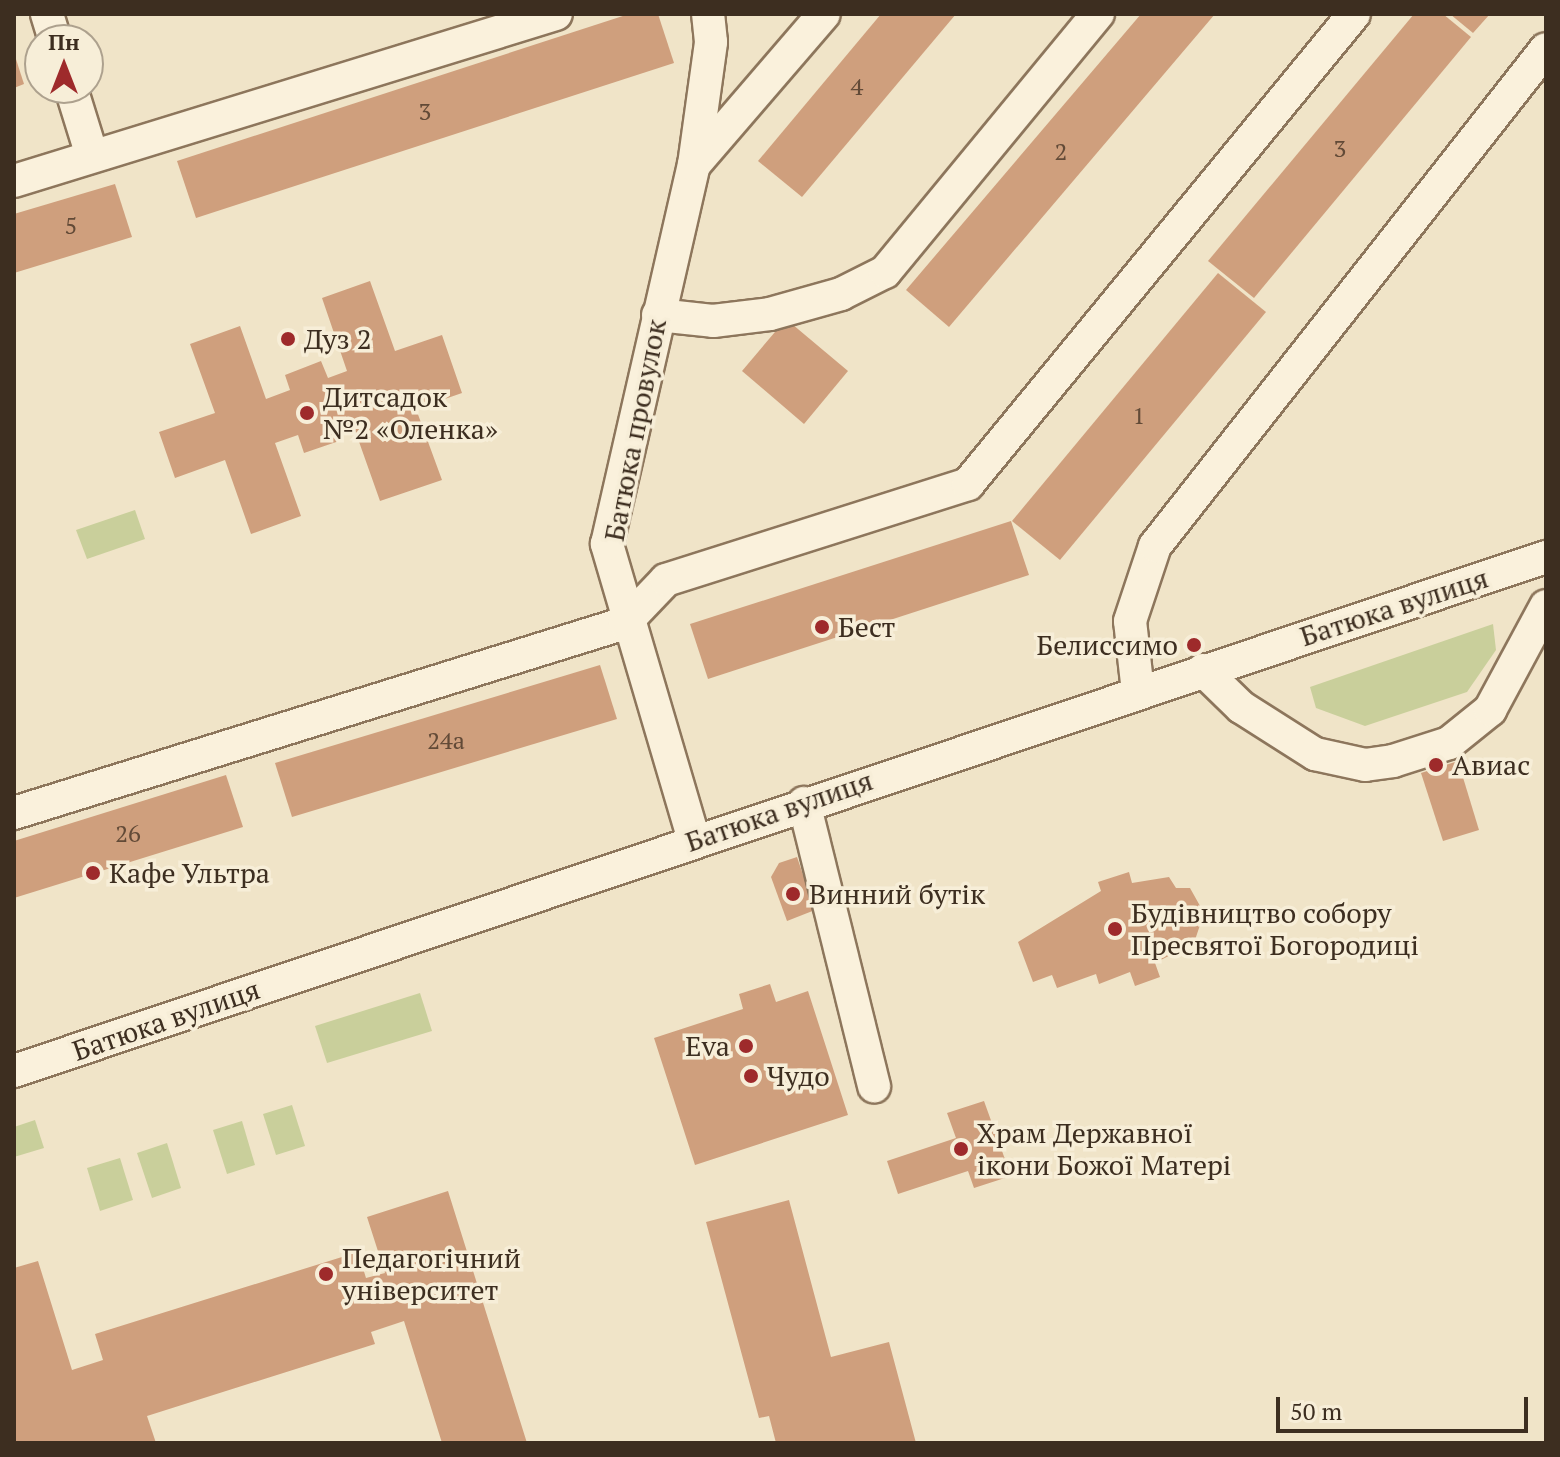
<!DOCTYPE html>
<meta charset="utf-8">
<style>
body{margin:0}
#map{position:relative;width:1560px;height:1457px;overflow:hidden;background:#f0e4c8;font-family:"PT Serif",serif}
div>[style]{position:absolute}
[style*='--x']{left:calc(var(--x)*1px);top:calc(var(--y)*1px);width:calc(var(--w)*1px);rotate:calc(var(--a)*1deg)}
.green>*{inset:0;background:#c9cf9b}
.building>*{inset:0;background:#cf9f7d}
.roads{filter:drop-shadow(2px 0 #8d765c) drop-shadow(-2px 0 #8d765c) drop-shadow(0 2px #8d765c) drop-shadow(0 -2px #8d765c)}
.minor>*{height:32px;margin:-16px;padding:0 16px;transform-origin:16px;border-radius:16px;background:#faf1dc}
.dots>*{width:22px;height:22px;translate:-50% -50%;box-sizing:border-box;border:4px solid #f7eed8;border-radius:50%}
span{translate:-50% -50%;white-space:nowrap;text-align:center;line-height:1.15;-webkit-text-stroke:7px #f7eed8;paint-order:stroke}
.number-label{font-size:24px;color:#624a37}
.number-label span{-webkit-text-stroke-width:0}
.poi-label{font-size:28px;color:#3d2e20}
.left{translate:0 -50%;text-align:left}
.right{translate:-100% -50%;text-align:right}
.street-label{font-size:28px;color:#3d2e20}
.frame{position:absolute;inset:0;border:16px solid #3d2e20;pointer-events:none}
.north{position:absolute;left:24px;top:24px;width:80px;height:80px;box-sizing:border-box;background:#f7eed8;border:2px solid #ada18e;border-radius:50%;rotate:0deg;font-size:22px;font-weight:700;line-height:32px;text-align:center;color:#3d2e20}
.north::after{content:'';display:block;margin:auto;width:28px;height:36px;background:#9e2a2b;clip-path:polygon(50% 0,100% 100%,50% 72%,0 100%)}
.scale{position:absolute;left:1276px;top:1397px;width:252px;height:36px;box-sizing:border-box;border:4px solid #3d2e20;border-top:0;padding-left:10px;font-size:24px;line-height:28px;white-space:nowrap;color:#3d2e20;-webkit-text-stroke:6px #f7eed8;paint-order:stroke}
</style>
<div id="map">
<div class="green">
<div style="clip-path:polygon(135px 510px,145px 539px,87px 559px,76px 530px)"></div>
<div style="clip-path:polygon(1493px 624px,1496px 650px,1467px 692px,1365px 726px,1316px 708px,1310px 687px)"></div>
<div style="clip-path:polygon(420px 993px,432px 1031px,327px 1063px,315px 1026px)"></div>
<div style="clip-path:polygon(292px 1105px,305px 1146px,276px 1155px,263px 1114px)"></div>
<div style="clip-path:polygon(35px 1120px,44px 1148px,14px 1157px,14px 1127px)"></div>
<div style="clip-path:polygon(242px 1121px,255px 1165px,227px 1174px,213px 1130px)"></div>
<div style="clip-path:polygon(167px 1143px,181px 1188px,152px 1198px,137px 1153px)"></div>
<div style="clip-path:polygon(120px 1158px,133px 1200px,100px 1211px,87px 1168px)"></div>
</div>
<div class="building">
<div style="clip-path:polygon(629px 14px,658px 14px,674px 63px,196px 218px,177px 161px)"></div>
<div style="clip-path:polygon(881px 14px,956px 14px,802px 197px,758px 161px)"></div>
<div style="clip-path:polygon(1141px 14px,1215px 14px,949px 327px,906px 290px)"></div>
<div style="clip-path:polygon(1414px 14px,1443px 14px,1471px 37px,1254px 298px,1208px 261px)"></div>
<div style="clip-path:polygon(1450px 14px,1490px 14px,1473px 33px)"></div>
<div style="clip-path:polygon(14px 53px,24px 84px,14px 88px)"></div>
<div style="clip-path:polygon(115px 184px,132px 237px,14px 273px,14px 214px)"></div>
<div style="clip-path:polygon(1218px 273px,1266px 312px,1060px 560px,1012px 521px)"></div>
<div style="clip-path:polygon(370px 281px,395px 351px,442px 335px,462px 393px,416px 409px,442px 480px,380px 501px,352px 422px,337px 427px,342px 440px,304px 453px,298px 435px,275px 443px,301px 516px,251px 534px,225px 460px,175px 478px,159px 432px,215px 413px,190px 344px,240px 326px,266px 399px,290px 390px,285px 375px,321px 361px,328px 378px,347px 371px,322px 298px)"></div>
<div style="clip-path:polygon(786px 319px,848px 371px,804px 424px,742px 371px)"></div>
<div style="clip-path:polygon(1011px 521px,1029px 575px,708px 679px,690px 624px)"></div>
<div style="clip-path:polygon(600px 665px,617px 719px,292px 817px,275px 763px)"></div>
<div style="clip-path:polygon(1458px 761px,1479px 830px,1443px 841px,1421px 773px)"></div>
<div style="clip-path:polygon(226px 775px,243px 827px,14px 898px,14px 841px)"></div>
<div style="clip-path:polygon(797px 857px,815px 910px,787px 921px,771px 877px,779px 863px)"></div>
<div style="clip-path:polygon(1129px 872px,1132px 883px,1169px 877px,1176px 888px,1190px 888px,1204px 913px,1194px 943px,1155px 963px,1160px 977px,1135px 986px,1130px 972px,1099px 984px,1096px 974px,1057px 988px,1052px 975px,1033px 982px,1018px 942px,1101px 891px,1098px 882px)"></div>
<div style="clip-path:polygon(770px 984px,776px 1002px,808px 991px,848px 1115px,695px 1165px,654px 1038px,743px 1009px,739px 994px)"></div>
<div style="clip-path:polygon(984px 1101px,1011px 1176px,974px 1188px,968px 1171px,898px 1194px,887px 1161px,956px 1138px,947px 1113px)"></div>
<div style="clip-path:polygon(448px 1191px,527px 1443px,442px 1443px,404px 1321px,371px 1332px,375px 1344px,147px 1416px,156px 1443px,14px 1443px,14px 1268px,38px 1261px,72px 1370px,103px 1360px,95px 1334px,358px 1252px,366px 1278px,385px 1273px,367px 1217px)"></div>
<div style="clip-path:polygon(789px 1200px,831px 1357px,889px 1342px,916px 1443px,776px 1443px,769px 1416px,759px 1418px,706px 1222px)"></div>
</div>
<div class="roads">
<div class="minor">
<div style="--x:47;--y:14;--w:27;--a:73"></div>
<div style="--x:71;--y:88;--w:71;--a:72.8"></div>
<div style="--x:694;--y:165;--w:199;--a:-49.3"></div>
<div style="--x:14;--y:181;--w:567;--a:-17.13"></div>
<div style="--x:658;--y:315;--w:55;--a:6.2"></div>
<div style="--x:713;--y:321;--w:57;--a:-7"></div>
<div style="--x:770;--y:314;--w:74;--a:-15.7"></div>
<div style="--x:841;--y:294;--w:49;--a:-26.6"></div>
<div style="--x:885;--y:272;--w:335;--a:-50.5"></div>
<div style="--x:1203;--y:670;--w:53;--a:44.2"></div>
<div style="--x:1241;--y:707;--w:88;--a:32.4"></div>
<div style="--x:1315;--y:754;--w:51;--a:12.4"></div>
<div style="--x:1365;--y:765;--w:28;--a:-8"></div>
<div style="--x:1393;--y:761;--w:59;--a:-17.8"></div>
<div style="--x:1449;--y:743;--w:53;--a:-38.8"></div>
<div style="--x:1490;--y:710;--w:118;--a:-61.7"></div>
<div style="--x:1138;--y:692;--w:71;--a:-96.4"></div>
<div style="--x:1130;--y:621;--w:79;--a:-71.6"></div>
<div style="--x:1155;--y:546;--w:632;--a:-51.81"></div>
<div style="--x:804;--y:803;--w:292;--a:76.1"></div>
<div style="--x:14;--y:813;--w:640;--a:-17.27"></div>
<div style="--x:625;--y:623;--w:59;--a:-46.4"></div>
<div style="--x:666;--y:580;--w:317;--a:-17.6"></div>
<div style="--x:968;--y:484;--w:608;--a:-50.6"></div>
<div style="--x:694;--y:840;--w:309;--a:-106.4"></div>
<div style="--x:607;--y:544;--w:389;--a:-77.1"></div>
<div style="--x:694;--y:165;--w:124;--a:-82.1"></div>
<div style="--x:711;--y:42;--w:28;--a:-96"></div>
<div style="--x:14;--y:1071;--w:1616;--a:-18.55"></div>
</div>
</div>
<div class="dots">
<div style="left:288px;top:339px;background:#9e2a2b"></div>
<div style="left:307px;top:413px;background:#9e2a2b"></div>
<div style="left:822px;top:627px;background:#9e2a2b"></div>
<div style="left:1194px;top:645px;background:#9e2a2b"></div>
<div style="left:1436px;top:765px;background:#9e2a2b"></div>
<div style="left:93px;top:873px;background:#9e2a2b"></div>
<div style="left:793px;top:894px;background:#9e2a2b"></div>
<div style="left:1115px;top:929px;background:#9e2a2b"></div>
<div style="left:746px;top:1046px;background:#9e2a2b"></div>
<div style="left:751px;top:1076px;background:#9e2a2b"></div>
<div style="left:961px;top:1149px;background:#9e2a2b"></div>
<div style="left:326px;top:1274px;background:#9e2a2b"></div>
</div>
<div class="number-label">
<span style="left:857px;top:87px">4</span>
<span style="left:425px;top:112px">3</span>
<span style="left:1340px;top:149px">3</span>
<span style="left:1061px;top:152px">2</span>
<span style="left:71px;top:226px">5</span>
<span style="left:1139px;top:416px">1</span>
<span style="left:446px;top:741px">24а</span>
<span style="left:128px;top:834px">26</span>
</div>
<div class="poi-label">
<span class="left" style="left:304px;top:339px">Дуз 2</span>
<span class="left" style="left:323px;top:413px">Дитсадок<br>№2 «Оленка»</span>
<span class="left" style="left:838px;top:627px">Бест</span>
<span class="right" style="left:1178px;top:645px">Белиссимо</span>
<span class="left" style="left:1452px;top:765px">Авиас</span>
<span class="left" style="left:109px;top:873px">Кафе Ультра</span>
<span class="left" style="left:809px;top:894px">Винний бутік</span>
<span class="left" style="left:1131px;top:929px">Будівництво собору<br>Пресвятої Богородиці</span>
<span class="right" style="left:730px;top:1046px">Eva</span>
<span class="left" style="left:767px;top:1076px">Чудо</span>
<span class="left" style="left:977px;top:1149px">Храм Державної<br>ікони Божої Матері</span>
<span class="left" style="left:342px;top:1274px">Педагогічний<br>університет</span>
</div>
<div class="street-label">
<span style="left:635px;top:430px;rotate:-79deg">Батюка провулок</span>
<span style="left:1394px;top:607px;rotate:-18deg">Батюка вулиця</span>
<span style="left:779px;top:811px;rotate:-19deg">Батюка вулиця</span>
<span style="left:166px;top:1020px;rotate:-19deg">Батюка вулиця</span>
</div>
<div class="frame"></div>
<div class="north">Пн</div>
<div class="scale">50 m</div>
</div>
